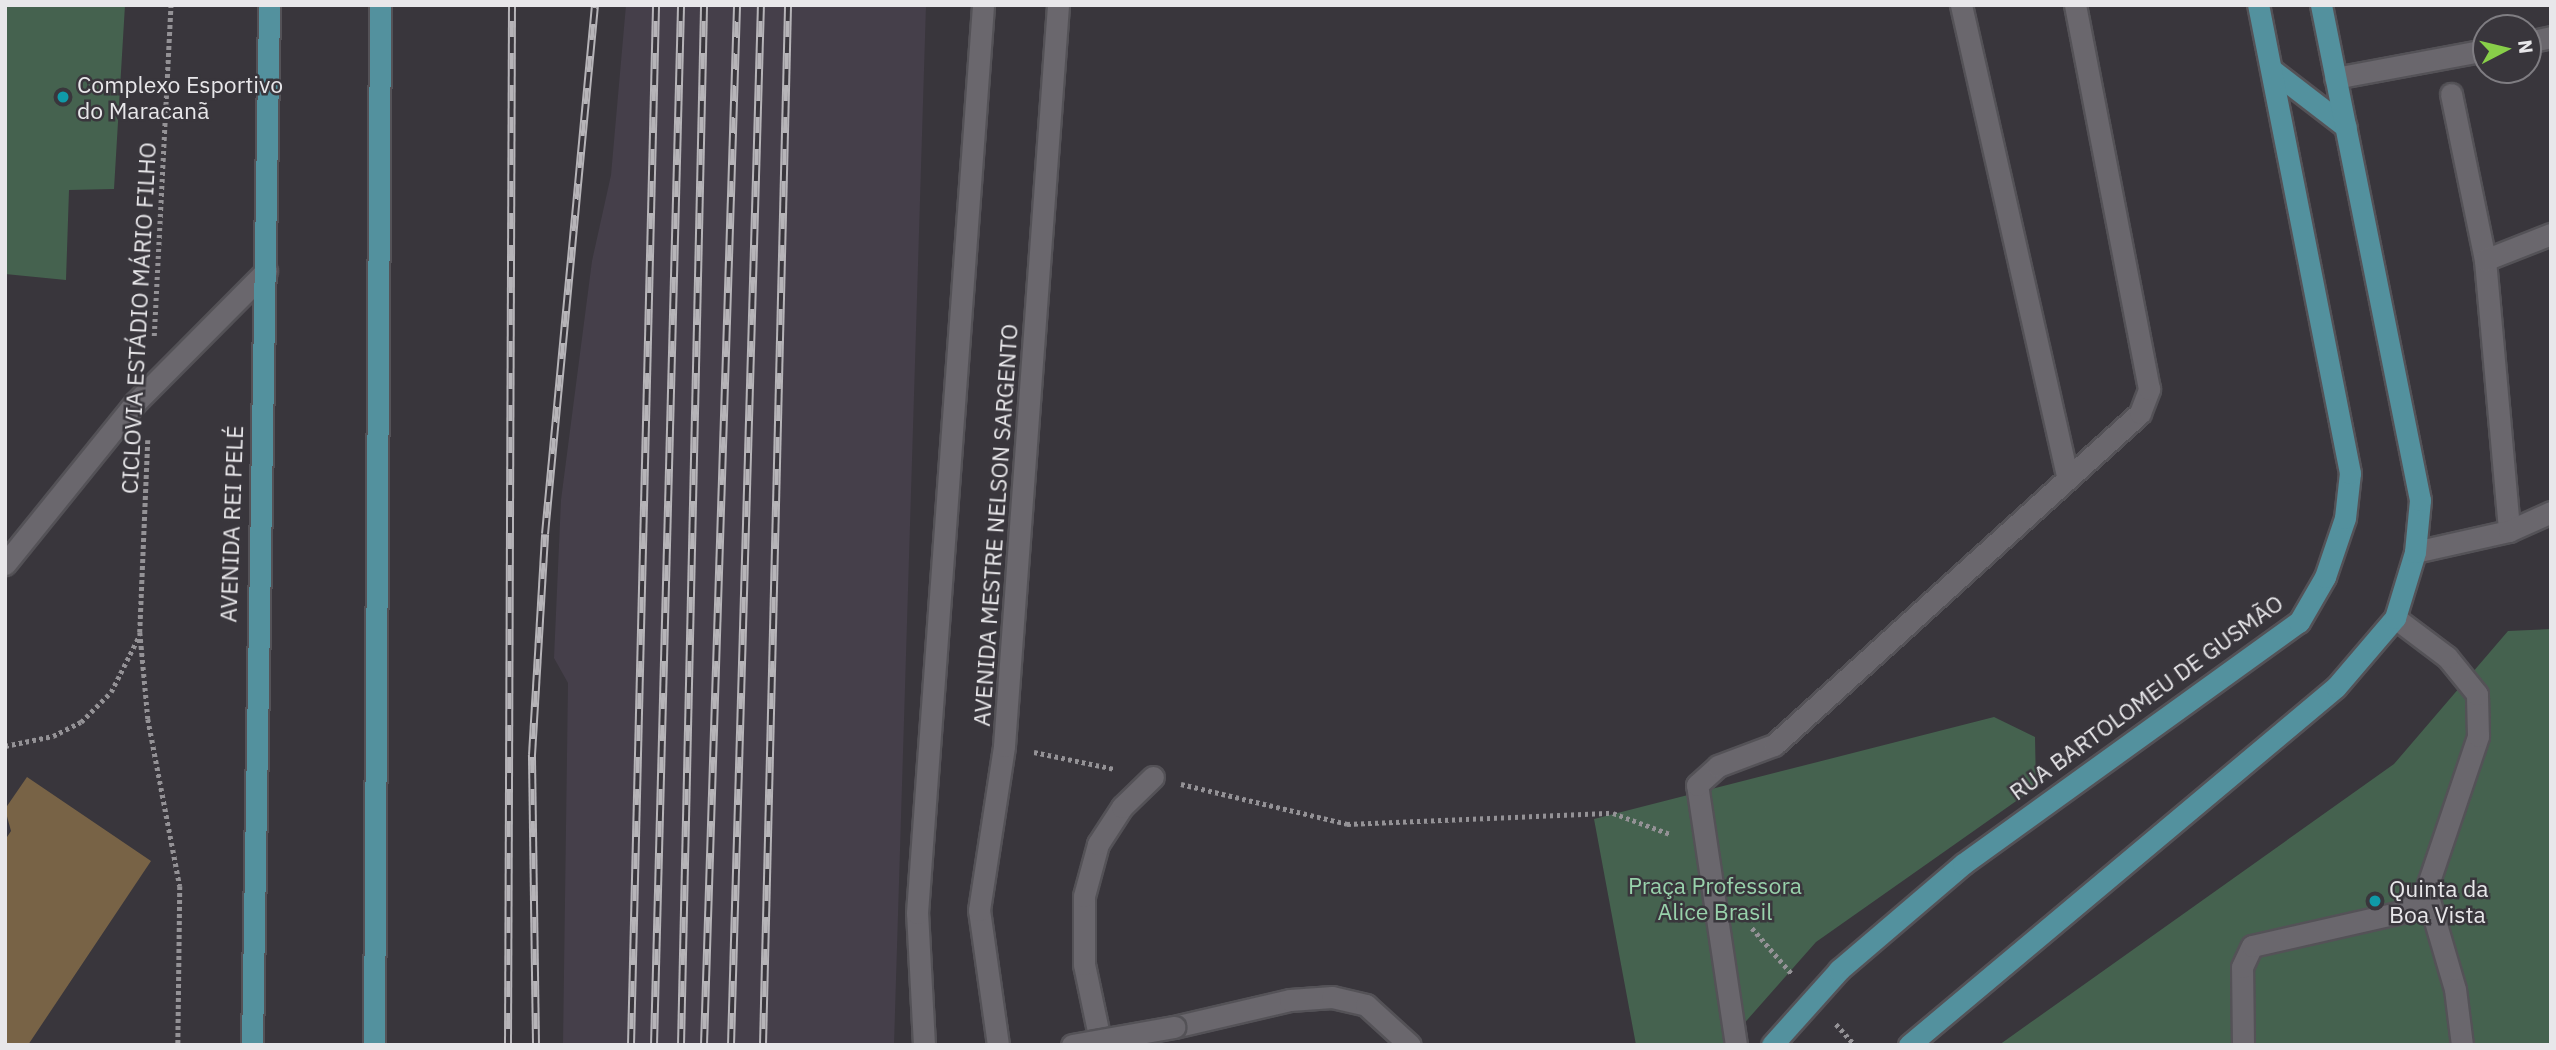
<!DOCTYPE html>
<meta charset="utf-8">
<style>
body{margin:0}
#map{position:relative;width:2556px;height:1050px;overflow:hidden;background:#39363c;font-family:"IBM Plex Sans",sans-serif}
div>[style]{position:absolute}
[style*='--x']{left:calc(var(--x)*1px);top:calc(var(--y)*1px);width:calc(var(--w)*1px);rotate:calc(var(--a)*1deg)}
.built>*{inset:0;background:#453f4a}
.green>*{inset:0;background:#45624f}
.building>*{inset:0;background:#786346}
.path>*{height:4.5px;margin-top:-2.25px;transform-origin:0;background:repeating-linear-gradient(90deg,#949296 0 3.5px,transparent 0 7px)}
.roads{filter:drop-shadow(2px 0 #545257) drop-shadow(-2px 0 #545257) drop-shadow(0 2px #545257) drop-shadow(0 -2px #545257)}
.minor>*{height:21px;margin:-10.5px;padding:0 10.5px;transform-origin:10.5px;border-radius:10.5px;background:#6a676d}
.major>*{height:21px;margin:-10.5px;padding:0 10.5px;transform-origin:10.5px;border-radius:10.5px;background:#53919e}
.rail>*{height:8px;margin-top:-4px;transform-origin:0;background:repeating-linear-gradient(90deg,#39363c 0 16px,#b6b4b8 0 32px);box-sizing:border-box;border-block:2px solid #b6b4b8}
.bridges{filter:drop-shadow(2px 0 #545257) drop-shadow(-2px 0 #545257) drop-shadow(0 2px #545257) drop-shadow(0 -2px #545257)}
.minor-bridge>*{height:21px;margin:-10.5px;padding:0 10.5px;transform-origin:10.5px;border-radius:10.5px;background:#6a676d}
.dots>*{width:19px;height:19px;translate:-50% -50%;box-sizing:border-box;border:4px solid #39363c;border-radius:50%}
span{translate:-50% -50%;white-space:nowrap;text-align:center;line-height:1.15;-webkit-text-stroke:5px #39363c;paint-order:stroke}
.poi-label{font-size:23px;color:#e8e7ea}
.left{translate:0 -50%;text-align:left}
.street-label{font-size:23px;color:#e8e7ea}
.park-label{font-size:23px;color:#98d1ab}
.frame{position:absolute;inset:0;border:7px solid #e8e7ea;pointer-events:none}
.north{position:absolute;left:2472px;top:14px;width:70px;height:70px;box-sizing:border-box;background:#39363c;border:2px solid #7f7d82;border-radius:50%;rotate:83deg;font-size:19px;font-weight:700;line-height:28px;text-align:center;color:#e8e7ea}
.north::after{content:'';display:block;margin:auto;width:24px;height:32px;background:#88cf49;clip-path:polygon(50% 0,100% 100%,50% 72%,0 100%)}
</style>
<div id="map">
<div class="built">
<div style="clip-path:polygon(626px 5px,926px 5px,894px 1045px,563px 1045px,568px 683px,554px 658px,561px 500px,592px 261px,611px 175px)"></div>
</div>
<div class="green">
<div style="clip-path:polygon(5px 5px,125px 5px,114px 189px,69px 190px,66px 280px,5px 274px)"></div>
<div style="clip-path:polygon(2551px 629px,2551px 1045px,1999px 1045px,2394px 764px,2508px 631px)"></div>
<div style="clip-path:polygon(1994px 717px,2035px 737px,2036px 787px,1816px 942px,1725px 1045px,1636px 1045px,1594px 819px)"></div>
</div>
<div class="building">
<div style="clip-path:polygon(27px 777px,151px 861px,28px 1045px,5px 1045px,5px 840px,11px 831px,5px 809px)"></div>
</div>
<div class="path">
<div style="--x:154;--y:336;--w:331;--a:-87.1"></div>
<div style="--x:148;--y:440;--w:192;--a:92.4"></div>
<div style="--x:140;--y:632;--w:87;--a:84.7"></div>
<div style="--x:148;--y:719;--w:170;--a:79.2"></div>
<div style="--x:180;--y:886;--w:159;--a:90.7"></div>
<div style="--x:5;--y:746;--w:49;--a:-11.8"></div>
<div style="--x:53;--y:736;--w:31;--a:-27"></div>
<div style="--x:81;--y:722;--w:42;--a:-45"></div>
<div style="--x:111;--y:692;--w:63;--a:-63.4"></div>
<div style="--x:1034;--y:752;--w:83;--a:11.9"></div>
<div style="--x:1181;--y:784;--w:171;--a:13.5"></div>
<div style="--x:1347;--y:824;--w:266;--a:-2.4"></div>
<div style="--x:1613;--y:813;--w:61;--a:20.2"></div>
<div style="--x:1752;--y:928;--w:61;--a:49"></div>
<div style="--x:1836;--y:1024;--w:27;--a:48"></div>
</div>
<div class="roads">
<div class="minor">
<div style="--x:1961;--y:5;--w:485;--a:77.3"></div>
<div style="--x:2528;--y:42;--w:24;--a:-12"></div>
<div style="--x:2335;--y:78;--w:154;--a:-10.5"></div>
<div style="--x:2451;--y:94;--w:169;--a:78.4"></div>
<div style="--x:2485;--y:260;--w:272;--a:84.9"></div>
<div style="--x:2485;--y:260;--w:71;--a:-21.5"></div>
<div style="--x:2415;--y:552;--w:96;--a:-12.6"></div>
<div style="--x:2509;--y:531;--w:46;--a:-24.3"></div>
<div style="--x:5;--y:564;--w:207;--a:-51.1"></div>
<div style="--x:135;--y:403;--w:186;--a:-45.2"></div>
<div style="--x:2426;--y:890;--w:103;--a:73.7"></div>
<div style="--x:2455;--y:989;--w:56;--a:82.9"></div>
<div style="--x:1174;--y:1027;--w:119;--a:-13.1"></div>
<div style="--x:1290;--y:1000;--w:42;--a:-4.1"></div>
<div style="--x:1332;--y:997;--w:35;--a:13"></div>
<div style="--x:1366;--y:1005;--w:59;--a:42.3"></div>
<div style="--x:924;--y:1045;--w:132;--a:-93"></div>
<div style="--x:917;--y:913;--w:910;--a:-85.84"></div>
<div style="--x:998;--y:1045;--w:136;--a:-98"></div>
<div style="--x:979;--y:910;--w:166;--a:-81.3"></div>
<div style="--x:1004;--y:746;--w:743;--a:-85.83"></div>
<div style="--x:1101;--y:1045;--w:83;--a:-101.9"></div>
<div style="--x:1084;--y:964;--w:68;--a:-90"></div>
<div style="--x:1084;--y:896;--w:54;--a:-74.9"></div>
<div style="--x:1098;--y:844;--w:44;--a:-57"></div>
<div style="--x:1122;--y:807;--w:43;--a:-44.1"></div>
<div style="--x:1736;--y:1045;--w:263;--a:-98.5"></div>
<div style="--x:1697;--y:785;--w:28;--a:-42"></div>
<div style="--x:1718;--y:766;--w:60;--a:-20.6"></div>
<div style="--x:1774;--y:745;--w:494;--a:-42.2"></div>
<div style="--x:2140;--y:413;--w:26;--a:-69"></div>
<div style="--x:2149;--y:389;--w:391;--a:-100.9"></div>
<div style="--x:2243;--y:1045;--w:78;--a:-90.7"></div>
<div style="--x:2242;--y:967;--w:23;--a:-65"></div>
<div style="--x:2252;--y:946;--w:158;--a:-12.8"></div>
<div style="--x:2406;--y:911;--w:29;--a:-46"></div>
<div style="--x:2426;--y:890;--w:163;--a:-71.3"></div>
<div style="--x:2478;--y:736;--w:42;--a:-91.4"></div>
<div style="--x:2477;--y:694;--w:48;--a:-129"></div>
<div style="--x:2447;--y:657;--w:65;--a:-143.1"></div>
</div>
<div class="major">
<div style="--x:2272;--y:70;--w:93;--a:37.6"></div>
<div style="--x:252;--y:1045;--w:1040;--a:-89.06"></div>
<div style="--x:374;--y:1045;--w:1040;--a:-89.67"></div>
<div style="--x:1772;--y:1045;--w:101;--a:-48.2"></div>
<div style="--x:1839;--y:970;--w:163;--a:-40.5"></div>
<div style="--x:1963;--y:864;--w:414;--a:-35.8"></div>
<div style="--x:2299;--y:622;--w:52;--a:-60"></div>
<div style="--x:2325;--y:577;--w:62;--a:-71.3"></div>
<div style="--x:2345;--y:518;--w:45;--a:-83.7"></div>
<div style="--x:2350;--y:473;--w:477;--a:-101.1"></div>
<div style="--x:1909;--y:1045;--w:557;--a:-39.98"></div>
<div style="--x:2336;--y:687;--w:91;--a:-49.5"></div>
<div style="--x:2395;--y:618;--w:69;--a:-73.1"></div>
<div style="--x:2415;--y:552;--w:52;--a:-84.5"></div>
<div style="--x:2420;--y:500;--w:505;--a:-101.31"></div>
</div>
</div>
<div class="rail">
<div style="--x:508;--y:1045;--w:1040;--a:-89.78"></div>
<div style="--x:536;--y:1045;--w:290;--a:-90.8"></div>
<div style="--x:532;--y:755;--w:221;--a:-86.6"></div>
<div style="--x:545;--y:534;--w:531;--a:-84.6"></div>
<div style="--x:631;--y:1045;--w:1040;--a:-88.62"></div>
<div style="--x:654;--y:1045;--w:1040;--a:-88.51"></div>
<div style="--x:681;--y:1045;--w:1040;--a:-88.73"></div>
<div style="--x:704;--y:1045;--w:1041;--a:-88.18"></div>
<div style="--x:731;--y:1045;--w:1040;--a:-88.35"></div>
<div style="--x:763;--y:1045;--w:1040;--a:-88.62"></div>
</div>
<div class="bridges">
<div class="minor-bridge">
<div style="--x:1072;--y:1045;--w:104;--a:-10"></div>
</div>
</div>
<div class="dots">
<div style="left:63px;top:97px;background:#0f9aa8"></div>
<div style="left:2375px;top:901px;background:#0f9aa8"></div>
</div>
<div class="poi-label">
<span class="left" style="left:77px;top:97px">Complexo Esportivo<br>do Maracanã</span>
<span class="left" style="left:2389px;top:901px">Quinta da<br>Boa Vista</span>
</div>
<div class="street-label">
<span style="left:138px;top:318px;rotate:-87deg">CICLOVIA ESTÁDIO MÁRIO FILHO</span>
<span style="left:231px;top:524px;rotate:-88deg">AVENIDA REI PELÉ</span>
<span style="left:995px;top:525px;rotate:-86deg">AVENIDA MESTRE NELSON SARGENTO</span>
<span style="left:2146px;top:697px;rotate:-36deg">RUA BARTOLOMEU DE GUSMÃO</span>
</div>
<div class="park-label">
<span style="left:1715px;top:898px">Praça Professora<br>Alice Brasil</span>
</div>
<div class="frame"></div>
<div class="north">N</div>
</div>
